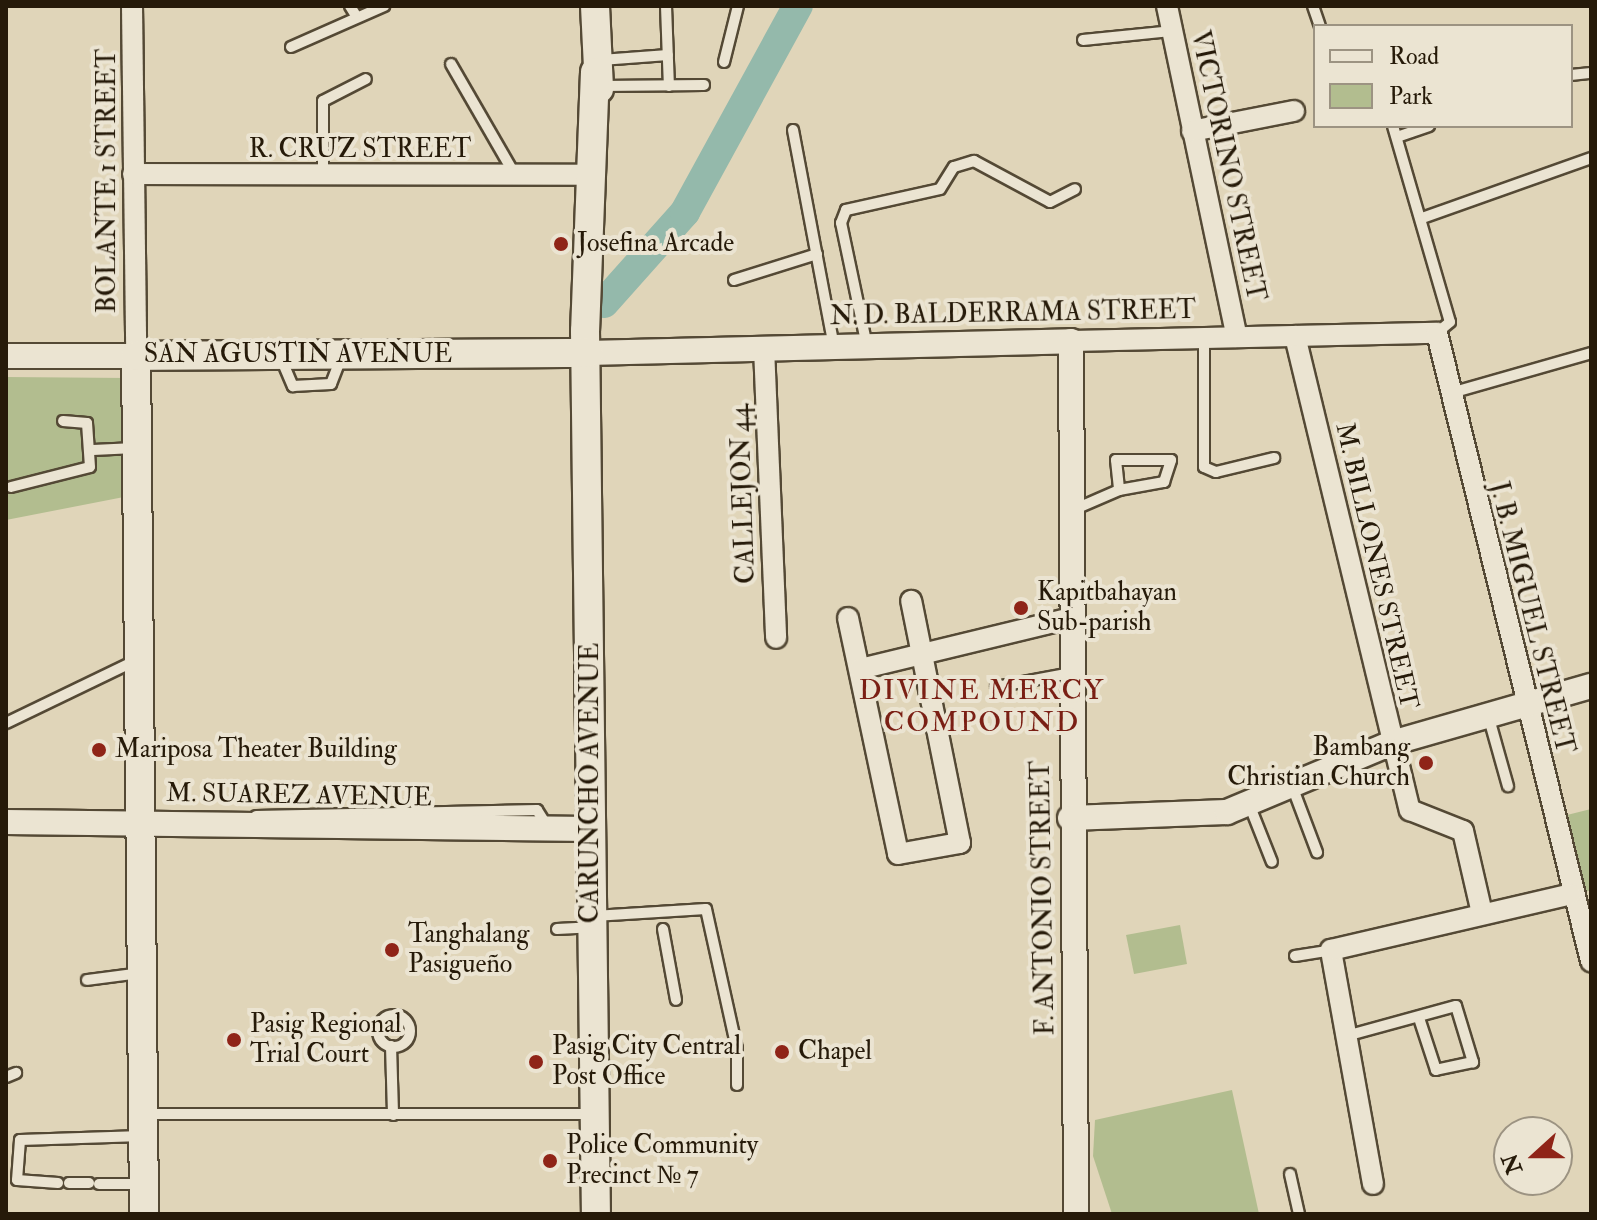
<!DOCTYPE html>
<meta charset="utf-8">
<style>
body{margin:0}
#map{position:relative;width:1597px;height:1220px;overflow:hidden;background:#e0d5b9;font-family:"IM FELL Double Pica",serif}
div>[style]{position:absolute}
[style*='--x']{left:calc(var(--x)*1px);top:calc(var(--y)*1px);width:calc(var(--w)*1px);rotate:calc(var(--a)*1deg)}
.green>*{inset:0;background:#b2bd8f}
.river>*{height:30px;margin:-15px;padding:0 15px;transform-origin:15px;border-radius:15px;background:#94b9ab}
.roads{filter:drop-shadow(2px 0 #544935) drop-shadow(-2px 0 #544935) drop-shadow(0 2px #544935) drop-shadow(0 -2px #544935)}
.service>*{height:10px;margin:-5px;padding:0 5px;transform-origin:5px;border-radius:5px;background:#ebe4d2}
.service>.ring{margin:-5px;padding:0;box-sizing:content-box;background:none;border:10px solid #ebe4d2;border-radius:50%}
.minor>*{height:20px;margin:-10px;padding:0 10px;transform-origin:10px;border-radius:10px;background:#ebe4d2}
.tertiary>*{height:24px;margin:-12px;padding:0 12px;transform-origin:12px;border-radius:12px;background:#ebe4d2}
.secondary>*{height:28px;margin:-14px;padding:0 14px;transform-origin:14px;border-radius:14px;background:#ebe4d2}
.dots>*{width:22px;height:22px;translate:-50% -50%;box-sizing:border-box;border:4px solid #ebe4d2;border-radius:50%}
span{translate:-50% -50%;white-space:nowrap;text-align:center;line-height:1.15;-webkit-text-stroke:8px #ebe4d2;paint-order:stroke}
.street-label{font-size:26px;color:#261a09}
.poi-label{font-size:26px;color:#261a09}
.left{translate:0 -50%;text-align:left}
.right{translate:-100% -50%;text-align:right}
.neighbourhood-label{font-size:28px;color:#7a1f14;letter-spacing:2px}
.frame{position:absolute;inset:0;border:8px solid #261a09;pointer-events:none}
.legend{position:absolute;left:1313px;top:24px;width:260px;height:104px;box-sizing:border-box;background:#ebe4d2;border:2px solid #9c9382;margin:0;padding:10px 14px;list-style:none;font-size:24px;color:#261a09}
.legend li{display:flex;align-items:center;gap:16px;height:40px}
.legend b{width:40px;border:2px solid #9c9382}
.north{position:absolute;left:1493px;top:1116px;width:80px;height:80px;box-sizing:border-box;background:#ebe4d2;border:2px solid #9c9382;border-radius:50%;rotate:249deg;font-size:22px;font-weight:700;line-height:32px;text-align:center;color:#261a09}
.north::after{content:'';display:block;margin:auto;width:28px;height:36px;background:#8f2418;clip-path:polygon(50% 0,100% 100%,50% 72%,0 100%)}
</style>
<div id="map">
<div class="green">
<div style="clip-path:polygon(6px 377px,128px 378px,129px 496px,6px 520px)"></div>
<div style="clip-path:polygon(1591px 809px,1591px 890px,1580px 894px,1559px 817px)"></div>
<div style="clip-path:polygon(1180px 925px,1187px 964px,1134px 974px,1126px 935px)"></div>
<div style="clip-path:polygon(1232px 1090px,1259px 1214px,1112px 1214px,1093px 1156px,1095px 1120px)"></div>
</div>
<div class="river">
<div style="--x:604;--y:303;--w:122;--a:-48.3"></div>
<div style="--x:685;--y:212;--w:235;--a:-61.3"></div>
</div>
<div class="roads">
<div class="service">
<div style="--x:350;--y:6;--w:13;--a:58"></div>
<div style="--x:666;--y:6;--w:80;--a:87.9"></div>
<div style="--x:1313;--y:6;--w:21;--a:71"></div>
<div style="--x:1083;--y:40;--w:88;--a:-5.8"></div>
<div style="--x:291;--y:47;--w:102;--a:-23.8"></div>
<div style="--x:601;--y:60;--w:67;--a:-4.3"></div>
<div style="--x:724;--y:62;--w:58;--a:-76"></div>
<div style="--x:451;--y:64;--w:128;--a:60"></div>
<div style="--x:1571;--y:75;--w:20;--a:-6"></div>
<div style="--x:602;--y:86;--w:102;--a:-0.6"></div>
<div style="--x:1393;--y:126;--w:204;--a:73.8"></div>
<div style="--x:1450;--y:322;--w:17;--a:140"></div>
<div style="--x:793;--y:130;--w:220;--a:79.3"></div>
<div style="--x:1397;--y:137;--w:34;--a:-19"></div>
<div style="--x:323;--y:175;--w:74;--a:-90"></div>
<div style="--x:323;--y:101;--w:48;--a:-27.1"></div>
<div style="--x:1422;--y:218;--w:179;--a:-19.5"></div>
<div style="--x:734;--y:280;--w:87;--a:-17.4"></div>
<div style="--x:1204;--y:338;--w:129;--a:90"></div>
<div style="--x:1204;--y:467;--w:13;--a:23"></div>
<div style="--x:1216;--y:472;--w:60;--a:-13.6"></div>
<div style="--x:867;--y:346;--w:126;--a:-101.9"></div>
<div style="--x:841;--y:223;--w:14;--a:-69"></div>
<div style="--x:846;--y:210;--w:96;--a:-12.6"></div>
<div style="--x:940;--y:189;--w:26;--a:-58"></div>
<div style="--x:954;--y:167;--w:21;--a:-17"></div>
<div style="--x:974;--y:161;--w:86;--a:28.3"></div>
<div style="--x:1050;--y:202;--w:28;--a:-27"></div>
<div style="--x:280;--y:356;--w:33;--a:67"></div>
<div style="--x:293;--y:386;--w:38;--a:-3"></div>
<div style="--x:331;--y:384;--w:28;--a:-69"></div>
<div style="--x:1451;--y:393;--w:146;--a:-15.9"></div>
<div style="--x:93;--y:450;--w:42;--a:-2.7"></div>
<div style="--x:11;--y:487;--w:81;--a:-14.2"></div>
<div style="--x:90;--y:467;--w:44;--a:-93.9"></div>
<div style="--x:87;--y:423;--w:24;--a:-175"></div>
<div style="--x:1073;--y:510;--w:50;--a:-23.5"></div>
<div style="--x:1119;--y:490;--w:46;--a:-10.1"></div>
<div style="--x:1164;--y:482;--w:23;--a:-72"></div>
<div style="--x:1171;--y:460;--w:55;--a:180"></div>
<div style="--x:1116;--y:460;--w:30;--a:84"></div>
<div style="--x:996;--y:687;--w:76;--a:-10.6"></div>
<div style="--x:1488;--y:715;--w:74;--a:74.3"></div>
<div style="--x:6;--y:723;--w:143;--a:-25.7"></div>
<div style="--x:1292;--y:786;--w:71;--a:69.3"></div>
<div style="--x:1249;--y:804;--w:62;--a:68.4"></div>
<div style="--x:256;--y:816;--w:281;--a:-1.2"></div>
<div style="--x:537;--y:810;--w:19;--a:58"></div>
<div style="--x:594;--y:916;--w:112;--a:-3.6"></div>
<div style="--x:706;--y:909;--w:143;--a:77.5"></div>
<div style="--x:737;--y:1049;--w:36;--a:90"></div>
<div style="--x:557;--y:929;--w:34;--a:-3"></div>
<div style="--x:663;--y:929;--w:72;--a:79.6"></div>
<div style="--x:1295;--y:956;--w:36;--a:-9"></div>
<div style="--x:87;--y:980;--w:54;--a:-7.4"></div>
<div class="ring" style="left:378px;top:1015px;width:22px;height:22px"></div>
<div style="--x:1346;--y:1036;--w:114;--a:-15.3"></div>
<div style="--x:1456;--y:1006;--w:59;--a:73.1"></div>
<div style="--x:1473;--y:1062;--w:38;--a:168"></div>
<div style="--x:1436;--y:1070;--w:52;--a:-108.1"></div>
<div style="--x:391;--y:1046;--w:69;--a:88.3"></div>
<div style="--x:6;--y:1077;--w:11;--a:-22"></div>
<div style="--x:145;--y:1114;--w:448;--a:0"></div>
<div style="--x:1290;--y:1174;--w:41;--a:77.3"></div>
<div style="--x:58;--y:1183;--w:41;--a:-175.8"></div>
<div style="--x:17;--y:1180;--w:40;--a:-85.7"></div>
<div style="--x:20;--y:1140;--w:122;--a:-1.9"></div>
<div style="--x:69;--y:1183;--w:20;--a:0"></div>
<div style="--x:99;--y:1184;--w:42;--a:0"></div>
</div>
<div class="minor">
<div style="--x:132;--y:6;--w:350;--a:89.3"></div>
<div style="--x:1167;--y:6;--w:338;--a:78.1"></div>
<div style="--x:1192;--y:131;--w:104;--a:-11.1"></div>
<div style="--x:133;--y:174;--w:455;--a:0.1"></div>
<div style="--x:1295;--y:336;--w:488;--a:76.4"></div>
<div style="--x:1410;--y:810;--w:57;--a:21.6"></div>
<div style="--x:1463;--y:831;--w:84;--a:77"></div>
<div style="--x:1071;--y:341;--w:366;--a:-1.3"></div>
<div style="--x:1437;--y:333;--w:647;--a:76.22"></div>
<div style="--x:764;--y:348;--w:290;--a:87.6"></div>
<div style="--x:848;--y:618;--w:241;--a:78"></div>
<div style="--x:898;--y:854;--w:63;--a:-10.1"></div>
<div style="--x:960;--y:843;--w:247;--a:-101.4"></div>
<div style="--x:860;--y:669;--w:217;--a:-13.6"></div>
<div style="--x:1373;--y:1184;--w:238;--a:-100.2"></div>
<div style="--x:1331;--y:950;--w:246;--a:-13.1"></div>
</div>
<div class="tertiary">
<div style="--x:589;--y:353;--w:482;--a:-1.4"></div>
<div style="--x:1071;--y:341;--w:873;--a:89.67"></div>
<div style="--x:6;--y:356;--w:130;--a:0"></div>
<div style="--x:1070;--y:818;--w:157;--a:-2.2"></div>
<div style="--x:1227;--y:812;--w:179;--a:-22.7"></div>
<div style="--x:1392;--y:743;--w:207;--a:-16"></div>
<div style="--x:6;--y:822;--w:584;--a:0.69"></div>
</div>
<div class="secondary">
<div style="--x:595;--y:6;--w:83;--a:87.2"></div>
<div style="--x:595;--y:72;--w:259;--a:92.2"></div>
<div style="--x:585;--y:331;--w:883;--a:89.29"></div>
<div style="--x:144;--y:1214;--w:858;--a:-90.53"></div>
<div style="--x:136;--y:356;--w:453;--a:-0.4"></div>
</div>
</div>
<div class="dots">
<div style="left:561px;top:244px;background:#8f2418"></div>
<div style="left:1021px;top:608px;background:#8f2418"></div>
<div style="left:99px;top:750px;background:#8f2418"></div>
<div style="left:1426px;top:763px;background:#8f2418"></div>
<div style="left:392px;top:950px;background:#8f2418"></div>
<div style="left:234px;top:1040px;background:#8f2418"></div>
<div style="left:782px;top:1052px;background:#8f2418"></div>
<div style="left:536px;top:1062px;background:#8f2418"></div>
<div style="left:550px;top:1161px;background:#8f2418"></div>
</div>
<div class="street-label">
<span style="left:360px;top:150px">R. CRUZ STREET</span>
<span style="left:1227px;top:166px;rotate:78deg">VICTORINO STREET</span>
<span style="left:108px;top:181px;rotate:-90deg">BOLANTE 1 STREET</span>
<span style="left:1013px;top:314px;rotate:-1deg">N. D. BALDERRAMA STREET</span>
<span style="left:298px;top:355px">SAN AGUSTIN AVENUE</span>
<span style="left:744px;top:494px;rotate:-92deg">CALLEJON 44</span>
<span style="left:1376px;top:566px;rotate:77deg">M. BILLONES STREET</span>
<span style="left:1531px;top:618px;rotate:76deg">J. B. MIGUEL STREET</span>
<span style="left:591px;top:783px;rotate:-90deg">CARUNCHO AVENUE</span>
<span style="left:299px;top:796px;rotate:1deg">M. SUAREZ AVENUE</span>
<span style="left:1044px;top:898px;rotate:-91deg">F. ANTONIO STREET</span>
</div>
<div class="poi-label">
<span class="left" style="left:577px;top:244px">Josefina Arcade</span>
<span class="left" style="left:1037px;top:608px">Kapitbahayan<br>Sub-parish</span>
<span class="right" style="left:1410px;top:763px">Bambang<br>Christian Church</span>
<span class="left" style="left:115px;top:750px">Mariposa Theater Building</span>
<span class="left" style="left:408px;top:950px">Tanghalang<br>Pasigueño</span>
<span class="left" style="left:250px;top:1040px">Pasig Regional<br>Trial Court</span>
<span class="left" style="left:552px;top:1062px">Pasig City Central<br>Post Office</span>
<span class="left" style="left:798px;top:1052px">Chapel</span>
<span class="left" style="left:566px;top:1161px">Police Community<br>Precinct № 7</span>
</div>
<div class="neighbourhood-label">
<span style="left:982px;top:707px">DIVINE MERCY<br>COMPOUND</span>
</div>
<div class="frame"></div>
<ul class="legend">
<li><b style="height:10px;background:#ebe4d2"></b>Road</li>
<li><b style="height:22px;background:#b2bd8f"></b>Park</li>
</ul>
<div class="north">N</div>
</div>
